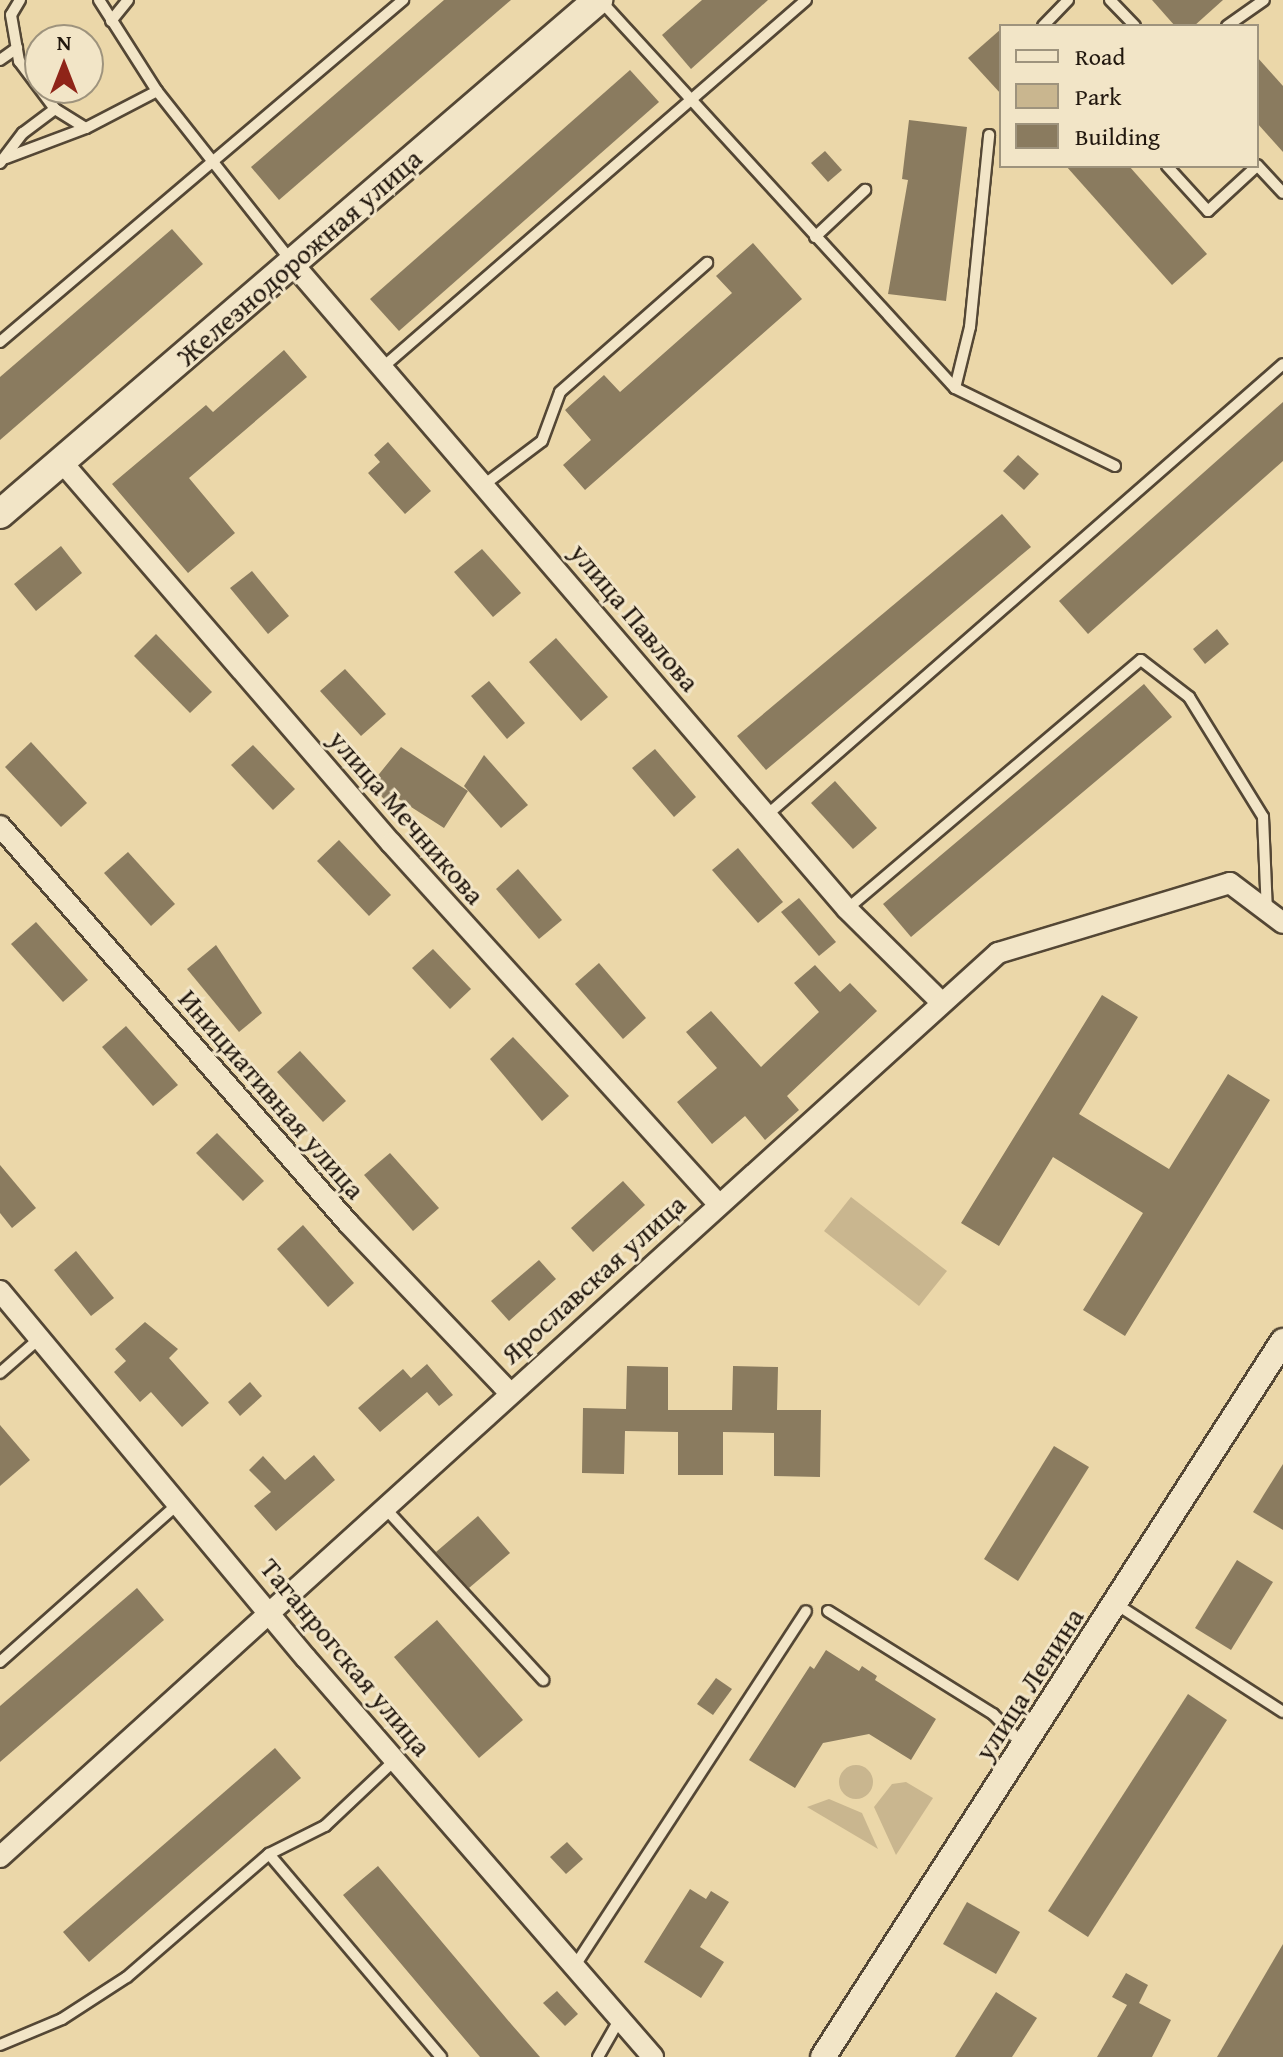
<!DOCTYPE html>
<meta charset="utf-8">
<style>
body{margin:0}
#map{position:relative;width:1283px;height:2057px;overflow:hidden;background:#ebd7a9;font-family:"Gentium Book Plus",serif}
div>[style]{position:absolute}
[style*='--x']{left:calc(var(--x)*1px);top:calc(var(--y)*1px);width:calc(var(--w)*1px);rotate:calc(var(--a)*1deg)}
.green>*{inset:0;background:#c9b68f}
.round{border-radius:50%}
.building>*{inset:0;background:#8a7b5f}
.roads{filter:drop-shadow(2px 0 #544735) drop-shadow(-2px 0 #544735) drop-shadow(0 2px #544735) drop-shadow(0 -2px #544735)}
.service>*{height:10px;margin:-5px;padding:0 5px;transform-origin:5px;border-radius:5px;background:#f2e5c7}
.minor>*{height:20px;margin:-10px;padding:0 10px;transform-origin:10px;border-radius:10px;background:#f2e5c7}
.tertiary>*{height:24px;margin:-12px;padding:0 12px;transform-origin:12px;border-radius:12px;background:#f2e5c7}
.secondary>*{height:28px;margin:-14px;padding:0 14px;transform-origin:14px;border-radius:14px;background:#f2e5c7}
span{translate:-50% -50%;white-space:nowrap;text-align:center;line-height:1.15;-webkit-text-stroke:6px #f2e5c7;paint-order:stroke}
.street-label{font-size:28px;color:#21170e}
.legend{position:absolute;left:999px;top:24px;width:260px;height:144px;box-sizing:border-box;background:#f2e5c7;border:2px solid #9e937d;margin:0;padding:10px 14px;list-style:none;font-size:24px;color:#21170e}
.legend li{display:flex;align-items:center;gap:16px;height:40px}
.legend b{width:40px;border:2px solid #9e937d}
.north{position:absolute;left:24px;top:24px;width:80px;height:80px;box-sizing:border-box;background:#f2e5c7;border:2px solid #9e937d;border-radius:50%;rotate:0deg;font-size:22px;font-weight:700;line-height:32px;text-align:center;color:#21170e}
.north::after{content:'';display:block;margin:auto;width:28px;height:36px;background:#8f2418;clip-path:polygon(50% 0,100% 100%,50% 72%,0 100%)}
</style>
<div id="map">
<div class="green">
<div style="clip-path:polygon(851px 1197px,947px 1271px,919px 1306px,824px 1231px)"></div>
<div class="round" style="left:839px;top:1765px;width:34px;height:34px"></div>
<div style="clip-path:polygon(906px 1782px,933px 1798px,896px 1855px,874px 1807px,892px 1784px)"></div>
<div style="clip-path:polygon(829px 1799px,862px 1813px,878px 1849px,807px 1807px)"></div>
</div>
<div class="building">
<div style="clip-path:polygon(444px 0,511px 0,279px 200px,251px 167px)"></div>
<div style="clip-path:polygon(702px 0,768px 0,691px 69px,662px 35px)"></div>
<div style="clip-path:polygon(1152px 0,1223px 0,1194px 26px,1175px 26px)"></div>
<div style="clip-path:polygon(1001px 29px,1001px 94px,968px 58px)"></div>
<div style="clip-path:polygon(1257px 57px,1283px 86px,1283px 152px,1257px 123px)"></div>
<div style="clip-path:polygon(630px 70px,659px 102px,399px 331px,370px 299px)"></div>
<div style="clip-path:polygon(909px 120px,967px 127px,946px 301px,888px 294px,908px 180px,902px 179px)"></div>
<div style="clip-path:polygon(825px 151px,842px 170px,828px 182px,811px 163px)"></div>
<div style="clip-path:polygon(1066px 166px,1129px 166px,1207px 254px,1172px 285px)"></div>
<div style="clip-path:polygon(172px 229px,203px 264px,0 440px,0 377px)"></div>
<div style="clip-path:polygon(753px 243px,802px 299px,585px 490px,563px 465px,591px 440px,565px 410px,604px 375px,620px 392px,732px 293px,716px 276px)"></div>
<div style="clip-path:polygon(284px 350px,307px 377px,189px 478px,235px 533px,188px 573px,112px 484px,206px 405px,213px 412px)"></div>
<div style="clip-path:polygon(1283px 402px,1283px 461px,1088px 634px,1059px 601px)"></div>
<div style="clip-path:polygon(388px 442px,431px 491px,405px 514px,368px 473px,380px 462px,374px 455px)"></div>
<div style="clip-path:polygon(1018px 455px,1039px 474px,1024px 490px,1003px 471px)"></div>
<div style="clip-path:polygon(1002px 514px,1031px 547px,766px 770px,737px 736px)"></div>
<div style="clip-path:polygon(61px 546px,82px 573px,36px 611px,14px 584px)"></div>
<div style="clip-path:polygon(482px 549px,521px 593px,493px 617px,454px 572px)"></div>
<div style="clip-path:polygon(252px 571px,289px 616px,268px 634px,230px 588px)"></div>
<div style="clip-path:polygon(1217px 629px,1229px 644px,1205px 664px,1193px 649px)"></div>
<div style="clip-path:polygon(156px 634px,212px 692px,190px 713px,134px 656px)"></div>
<div style="clip-path:polygon(556px 638px,608px 697px,581px 721px,529px 662px)"></div>
<div style="clip-path:polygon(345px 669px,386px 714px,361px 736px,320px 691px)"></div>
<div style="clip-path:polygon(489px 681px,525px 723px,507px 739px,471px 696px)"></div>
<div style="clip-path:polygon(1144px 684px,1172px 717px,911px 937px,883px 904px)"></div>
<div style="clip-path:polygon(31px 742px,87px 803px,61px 827px,5px 767px)"></div>
<div style="clip-path:polygon(253px 745px,295px 789px,273px 810px,231px 765px)"></div>
<div style="clip-path:polygon(401px 747px,468px 791px,444px 828px,397px 798px,389px 805px,371px 784px)"></div>
<div style="clip-path:polygon(655px 749px,696px 797px,674px 817px,632px 768px)"></div>
<div style="clip-path:polygon(484px 755px,528px 805px,501px 828px,464px 786px)"></div>
<div style="clip-path:polygon(835px 781px,877px 828px,853px 849px,811px 803px)"></div>
<div style="clip-path:polygon(339px 840px,391px 895px,369px 916px,317px 861px)"></div>
<div style="clip-path:polygon(738px 848px,783px 902px,758px 923px,712px 870px)"></div>
<div style="clip-path:polygon(128px 852px,175px 904px,151px 926px,104px 873px)"></div>
<div style="clip-path:polygon(518px 869px,562px 920px,539px 939px,496px 889px)"></div>
<div style="clip-path:polygon(799px 898px,836px 942px,819px 956px,781px 912px)"></div>
<div style="clip-path:polygon(36px 922px,88px 980px,63px 1002px,11px 944px)"></div>
<div style="clip-path:polygon(216px 945px,262px 1013px,239px 1032px,187px 969px)"></div>
<div style="clip-path:polygon(433px 949px,471px 989px,450px 1009px,412px 968px)"></div>
<div style="clip-path:polygon(599px 963px,646px 1018px,623px 1039px,575px 984px)"></div>
<div style="clip-path:polygon(815px 965px,840px 992px,850px 983px,877px 1011px,787px 1096px,799px 1110px,765px 1140px,745px 1116px,712px 1144px,677px 1102px,717px 1068px,686px 1032px,711px 1011px,761px 1067px,819px 1012px,794px 983px)"></div>
<div style="clip-path:polygon(1102px 995px,1138px 1017px,1079px 1114px,1169px 1169px,1228px 1074px,1270px 1100px,1125px 1336px,1083px 1310px,1143px 1213px,1053px 1157px,999px 1246px,961px 1223px)"></div>
<div style="clip-path:polygon(126px 1026px,178px 1085px,153px 1106px,102px 1047px)"></div>
<div style="clip-path:polygon(513px 1037px,569px 1096px,542px 1121px,490px 1059px)"></div>
<div style="clip-path:polygon(300px 1051px,346px 1101px,323px 1122px,277px 1072px)"></div>
<div style="clip-path:polygon(217px 1133px,264px 1181px,243px 1201px,196px 1153px)"></div>
<div style="clip-path:polygon(390px 1153px,439px 1208px,413px 1231px,364px 1175px)"></div>
<div style="clip-path:polygon(0 1165px,36px 1208px,12px 1228px,0 1213px)"></div>
<div style="clip-path:polygon(623px 1181px,645px 1205px,593px 1252px,571px 1228px)"></div>
<div style="clip-path:polygon(303px 1225px,354px 1283px,328px 1307px,277px 1249px)"></div>
<div style="clip-path:polygon(76px 1251px,114px 1298px,91px 1316px,54px 1270px)"></div>
<div style="clip-path:polygon(539px 1260px,556px 1279px,509px 1321px,491px 1301px)"></div>
<div style="clip-path:polygon(145px 1322px,178px 1349px,169px 1358px,209px 1403px,182px 1427px,151px 1392px,140px 1402px,114px 1372px,126px 1361px,115px 1349px)"></div>
<div style="clip-path:polygon(427px 1364px,453px 1395px,439px 1406px,427px 1392px,380px 1432px,358px 1408px,403px 1369px,411px 1378px)"></div>
<div style="clip-path:polygon(627px 1366px,668px 1367px,668px 1410px,732px 1410px,733px 1366px,778px 1367px,777px 1410px,821px 1410px,820px 1477px,774px 1476px,774px 1433px,723px 1432px,723px 1475px,678px 1475px,678px 1432px,625px 1431px,624px 1474px,582px 1473px,583px 1408px,626px 1409px)"></div>
<div style="clip-path:polygon(250px 1382px,262px 1396px,240px 1416px,228px 1402px)"></div>
<div style="clip-path:polygon(0 1425px,30px 1460px,0 1486px)"></div>
<div style="clip-path:polygon(1054px 1446px,1089px 1467px,1018px 1581px,984px 1559px)"></div>
<div style="clip-path:polygon(314px 1455px,335px 1480px,276px 1531px,254px 1506px,271px 1492px,249px 1470px,263px 1456px,285px 1480px)"></div>
<div style="clip-path:polygon(1283px 1464px,1283px 1530px,1253px 1512px)"></div>
<div style="clip-path:polygon(478px 1516px,510px 1553px,469px 1588px,436px 1552px)"></div>
<div style="clip-path:polygon(1237px 1560px,1273px 1582px,1231px 1650px,1195px 1628px)"></div>
<div style="clip-path:polygon(137px 1588px,164px 1620px,0 1762px,0 1706px)"></div>
<div style="clip-path:polygon(437px 1620px,523px 1720px,479px 1758px,394px 1657px)"></div>
<div style="clip-path:polygon(826px 1650px,859px 1671px,862px 1666px,877px 1676px,875px 1680px,936px 1719px,911px 1760px,869px 1734px,823px 1743px,795px 1788px,749px 1760px,810px 1666px,814px 1669px)"></div>
<div style="clip-path:polygon(716px 1678px,732px 1689px,713px 1715px,697px 1704px)"></div>
<div style="clip-path:polygon(1188px 1694px,1227px 1720px,1088px 1937px,1048px 1911px)"></div>
<div style="clip-path:polygon(275px 1748px,301px 1778px,89px 1962px,63px 1932px)"></div>
<div style="clip-path:polygon(567px 1842px,583px 1859px,566px 1874px,550px 1857px)"></div>
<div style="clip-path:polygon(378px 1866px,512px 2025px,540px 2057px,480px 2057px,440px 2010px,343px 1895px)"></div>
<div style="clip-path:polygon(690px 1889px,706px 1899px,711px 1891px,729px 1902px,700px 1947px,724px 1962px,701px 1998px,644px 1962px)"></div>
<div style="clip-path:polygon(967px 1902px,1020px 1932px,996px 1974px,943px 1944px)"></div>
<div style="clip-path:polygon(1283px 1944px,1283px 2057px,1217px 2057px)"></div>
<div style="clip-path:polygon(1126px 1973px,1148px 1985px,1139px 2003px,1171px 2020px,1152px 2057px,1097px 2057px,1127px 2005px,1112px 1997px)"></div>
<div style="clip-path:polygon(557px 1991px,578px 2014px,565px 2026px,543px 2003px)"></div>
<div style="clip-path:polygon(996px 1992px,1037px 2018px,1012px 2057px,955px 2057px)"></div>
</div>
<div class="roads">
<div class="service">
<div style="--x:20;--y:0;--w:17;--a:121"></div>
<div style="--x:11;--y:15;--w:47;--a:80.1"></div>
<div style="--x:19;--y:61;--w:60;--a:53.1"></div>
<div style="--x:55;--y:109;--w:36;--a:32"></div>
<div style="--x:86;--y:128;--w:80;--a:-27.5"></div>
<div style="--x:99;--y:0;--w:108;--a:57.5"></div>
<div style="--x:157;--y:91;--w:218;--a:51.7"></div>
<div style="--x:600;--y:0;--w:526;--a:47.54"></div>
<div style="--x:955;--y:388;--w:63;--a:-76.2"></div>
<div style="--x:970;--y:327;--w:193;--a:-84.3"></div>
<div style="--x:1110;--y:0;--w:36;--a:46"></div>
<div style="--x:111;--y:21;--w:27;--a:-51"></div>
<div style="--x:1043;--y:26;--w:36;--a:-46"></div>
<div style="--x:1227;--y:26;--w:45;--a:-35.1"></div>
<div style="--x:0;--y:60;--w:21;--a:-35"></div>
<div style="--x:6;--y:158;--w:85;--a:-20.6"></div>
<div style="--x:0;--y:163;--w:38;--a:-53"></div>
<div style="--x:23;--y:133;--w:40;--a:-37"></div>
<div style="--x:1257;--y:165;--w:38;--a:47"></div>
<div style="--x:1167;--y:166;--w:61;--a:47.7"></div>
<div style="--x:1208;--y:211;--w:67;--a:-42.6"></div>
<div style="--x:815;--y:237;--w:69;--a:-43.2"></div>
<div style="--x:0;--y:342;--w:529;--a:-40.32"></div>
<div style="--x:383;--y:367;--w:560;--a:-40.95"></div>
<div style="--x:955;--y:388;--w:178;--a:26"></div>
<div style="--x:485;--y:484;--w:71;--a:-37"></div>
<div style="--x:542;--y:441;--w:52;--a:-69.8"></div>
<div style="--x:560;--y:392;--w:196;--a:-41.3"></div>
<div style="--x:767;--y:815;--w:685;--a:-41.15"></div>
<div style="--x:847;--y:909;--w:385;--a:-40.3"></div>
<div style="--x:1141;--y:660;--w:61;--a:37.6"></div>
<div style="--x:1189;--y:697;--w:141;--a:58.3"></div>
<div style="--x:1263;--y:817;--w:94;--a:87.6"></div>
<div style="--x:0;--y:1373;--w:53;--a:-41.2"></div>
<div style="--x:385;--y:1508;--w:234;--a:47.4"></div>
<div style="--x:1116;--y:1604;--w:199;--a:32.9"></div>
<div style="--x:828;--y:1611;--w:195;--a:32"></div>
<div style="--x:993;--y:1714;--w:44;--a:45"></div>
<div style="--x:0;--y:1662;--w:239;--a:-41.6"></div>
<div style="--x:269;--y:1854;--w:266;--a:49.7"></div>
<div style="--x:576;--y:1964;--w:421;--a:-56.9"></div>
<div style="--x:0;--y:2045;--w:67;--a:-22.8"></div>
<div style="--x:62;--y:2019;--w:77;--a:-32.9"></div>
<div style="--x:127;--y:1977;--w:188;--a:-40.9"></div>
<div style="--x:269;--y:1854;--w:63;--a:-26.6"></div>
<div style="--x:325;--y:1826;--w:96;--a:-43.3"></div>
<div style="--x:598;--y:2057;--w:40;--a:-60.3"></div>
</div>
<div class="minor">
<div style="--x:293;--y:264;--w:850;--a:49.34"></div>
<div style="--x:847;--y:909;--w:132;--a:44.7"></div>
<div style="--x:61;--y:461;--w:505;--a:49.18"></div>
<div style="--x:391;--y:843;--w:487;--a:47.8"></div>
<div style="--x:0;--y:826;--w:528;--a:48.76"></div>
<div style="--x:348;--y:1223;--w:233;--a:46.4"></div>
<div style="--x:0;--y:1291;--w:478;--a:50.2"></div>
<div style="--x:306;--y:1658;--w:529;--a:48.99"></div>
<div style="--x:0;--y:1857;--w:1347;--a:-42.17"></div>
<div style="--x:998;--y:953;--w:242;--a:-16.8"></div>
<div style="--x:1230;--y:883;--w:66;--a:37"></div>
</div>
<div class="tertiary">
<div style="--x:823;--y:2057;--w:851;--a:-57.28"></div>
</div>
<div class="secondary">
<div style="--x:0;--y:514;--w:789;--a:-40.68"></div>
</div>
</div>
<div class="street-label">
<span style="left:299px;top:257px;rotate:-41deg">Железнодорожная улица</span>
<span style="left:635px;top:617px;rotate:50deg">улица Павлова</span>
<span style="left:407px;top:817px;rotate:49deg">улица Мечникова</span>
<span style="left:272px;top:1094px;rotate:49deg">Инициативная улица</span>
<span style="left:593px;top:1279px;rotate:-42deg">Ярославская улица</span>
<span style="left:346px;top:1657px;rotate:50deg">Таганрогская улица</span>
<span style="left:1029px;top:1684px;rotate:-57deg">улица Ленина</span>
</div>
<ul class="legend">
<li><b style="height:10px;background:#f2e5c7"></b>Road</li>
<li><b style="height:22px;background:#c9b68f"></b>Park</li>
<li><b style="height:22px;background:#8a7b5f"></b>Building</li>
</ul>
<div class="north">N</div>
</div>
